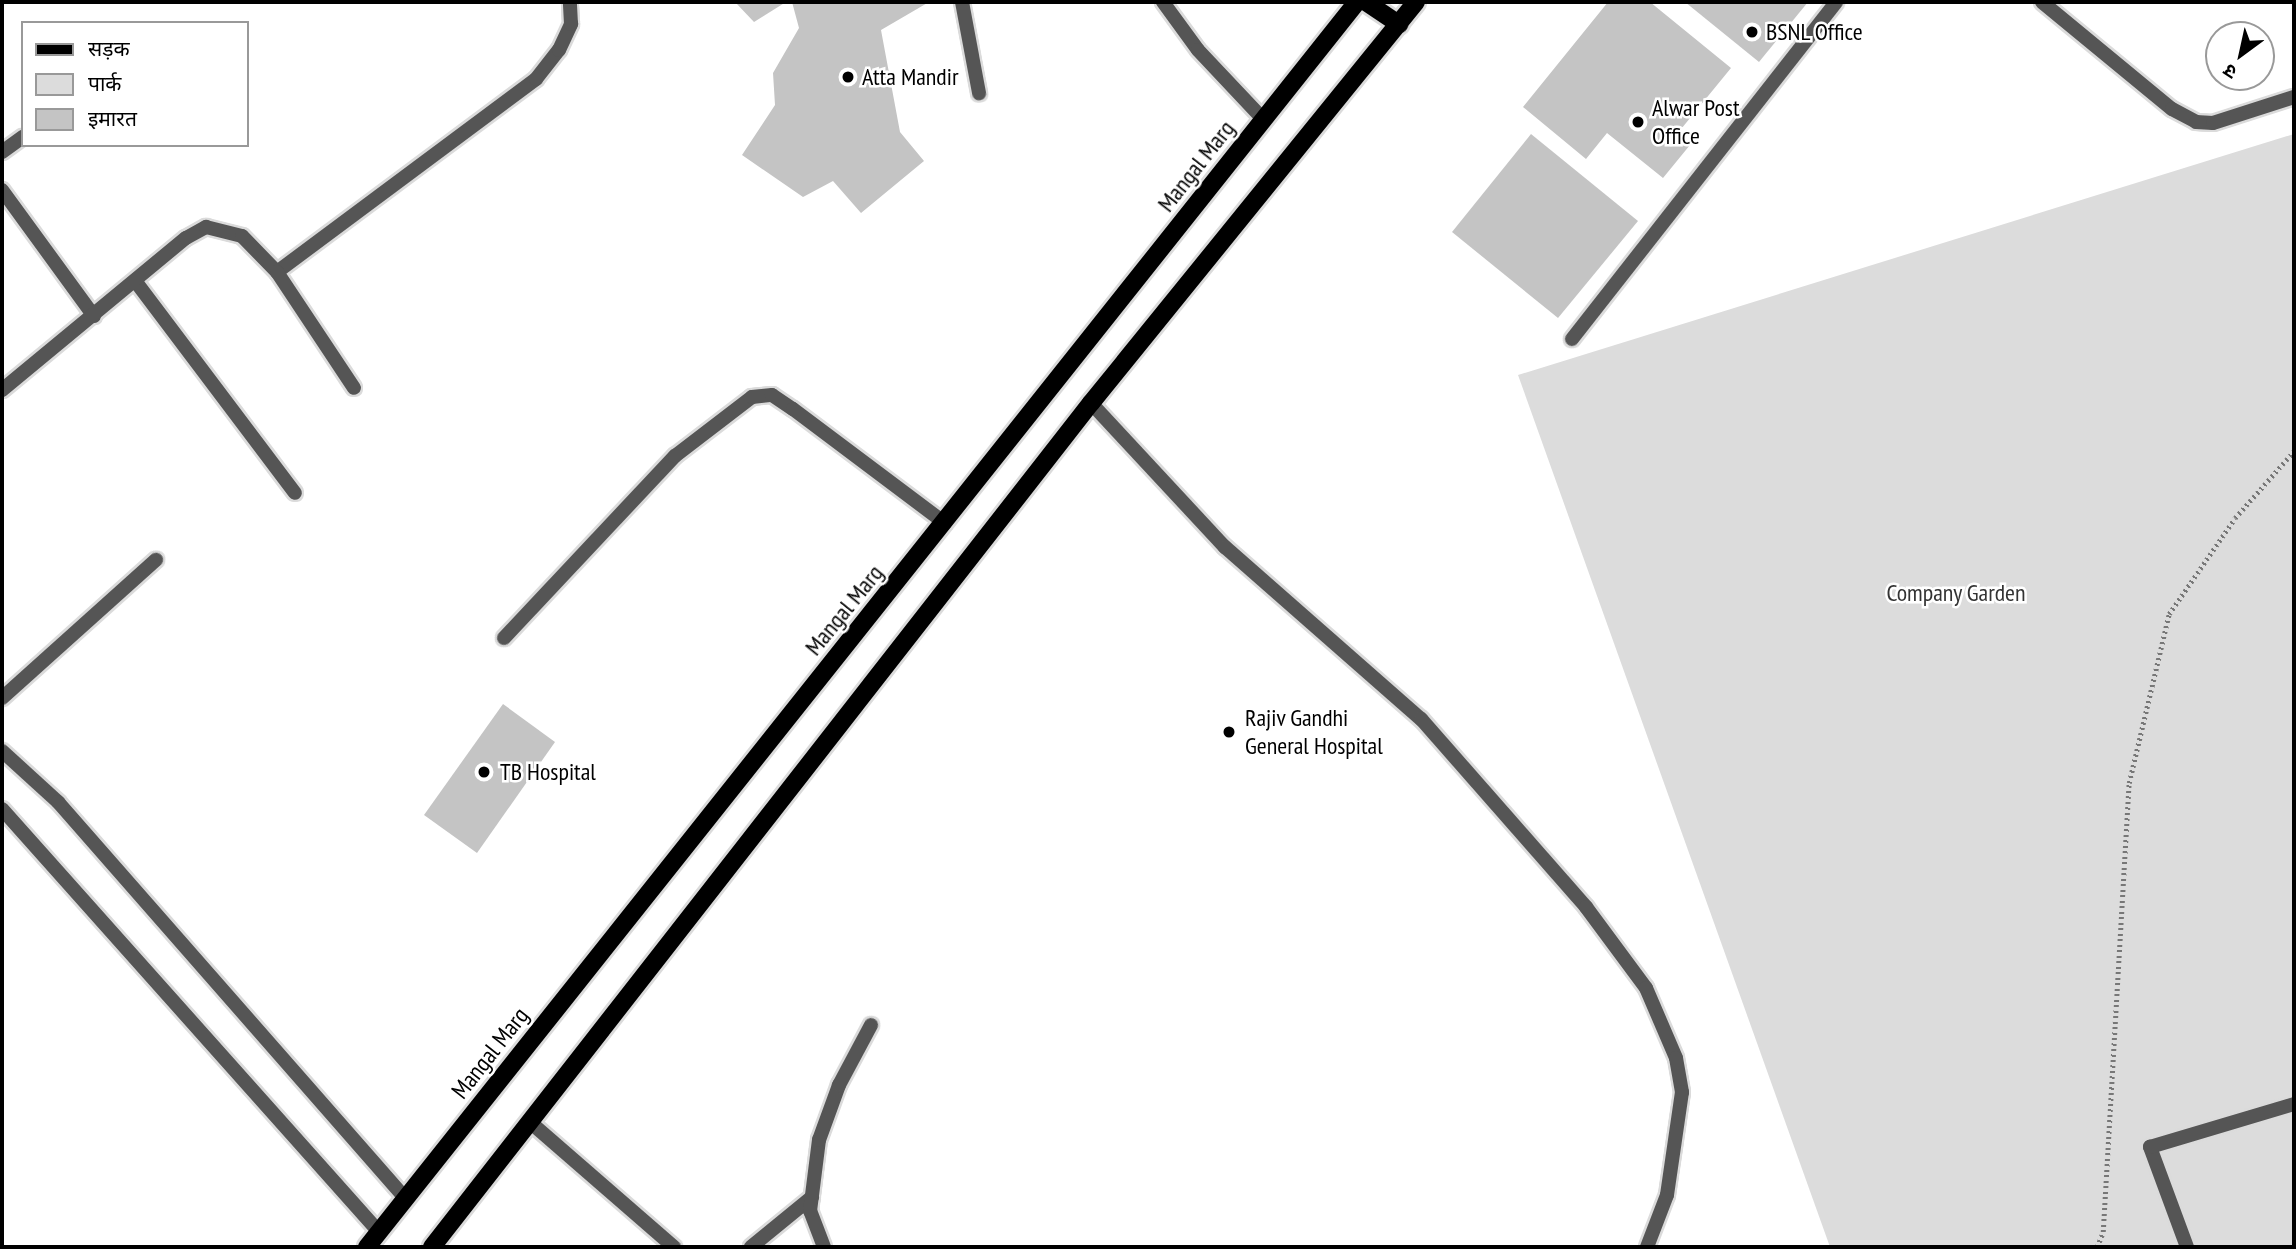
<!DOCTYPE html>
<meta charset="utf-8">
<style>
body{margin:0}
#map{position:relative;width:2296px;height:1249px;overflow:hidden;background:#fff;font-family:"PT Sans Narrow","Noto Sans Devanagari",sans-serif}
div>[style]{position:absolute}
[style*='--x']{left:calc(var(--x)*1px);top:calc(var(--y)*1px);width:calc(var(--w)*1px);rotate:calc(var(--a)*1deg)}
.green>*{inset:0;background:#dcdcdc}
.building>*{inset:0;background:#c4c4c4}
.path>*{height:4.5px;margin-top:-2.25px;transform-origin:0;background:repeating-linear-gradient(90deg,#777 0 2px,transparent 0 5.5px)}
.roads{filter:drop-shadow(2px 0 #dbdbdb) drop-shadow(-2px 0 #dbdbdb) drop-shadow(0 2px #dbdbdb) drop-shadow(0 -2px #dbdbdb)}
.service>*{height:14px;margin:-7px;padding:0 7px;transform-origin:7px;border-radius:7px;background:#555}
.minor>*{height:14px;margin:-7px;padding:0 7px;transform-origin:7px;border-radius:7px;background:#555}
.primary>*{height:18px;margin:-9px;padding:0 9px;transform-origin:9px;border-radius:9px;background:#000}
.dots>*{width:19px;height:19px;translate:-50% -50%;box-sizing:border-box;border:4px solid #fff;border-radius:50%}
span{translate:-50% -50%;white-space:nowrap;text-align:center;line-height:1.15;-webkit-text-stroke:5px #fff;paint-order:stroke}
.poi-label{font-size:24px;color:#000}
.left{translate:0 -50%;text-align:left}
.street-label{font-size:24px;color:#000}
.park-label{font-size:24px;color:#333}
.frame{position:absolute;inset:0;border:4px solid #000;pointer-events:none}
.legend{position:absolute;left:21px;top:21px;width:228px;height:126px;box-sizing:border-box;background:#fff;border:2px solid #999;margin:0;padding:9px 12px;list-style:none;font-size:21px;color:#000}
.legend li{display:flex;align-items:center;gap:14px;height:35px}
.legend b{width:35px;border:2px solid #999}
.north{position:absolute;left:2205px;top:21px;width:70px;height:70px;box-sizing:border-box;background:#fff;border:2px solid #999;border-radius:50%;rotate:213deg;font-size:19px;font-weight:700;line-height:28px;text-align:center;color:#000}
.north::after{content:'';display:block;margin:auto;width:24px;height:32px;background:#000;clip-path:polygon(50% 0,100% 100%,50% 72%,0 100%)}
</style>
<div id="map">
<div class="green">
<div style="clip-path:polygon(2294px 134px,2294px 1247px,1830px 1247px,1518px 375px)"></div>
</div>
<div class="building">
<div style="clip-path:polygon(735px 2px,786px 2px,754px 22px)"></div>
<div style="clip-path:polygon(792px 2px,929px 2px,881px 30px,900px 132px,924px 161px,861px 213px,833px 181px,803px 197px,742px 155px,775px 105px,773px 73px,799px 28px)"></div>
<div style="clip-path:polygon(1608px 2px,1650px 2px,1731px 68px,1677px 134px,1690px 145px,1663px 178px,1607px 133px,1586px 159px,1523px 107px)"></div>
<div style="clip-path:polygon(1685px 2px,1808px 2px,1759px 62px)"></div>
<div style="clip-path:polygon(1531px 134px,1638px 221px,1558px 318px,1452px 232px)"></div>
<div style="clip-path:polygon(503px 704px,555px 742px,477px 853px,424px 815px)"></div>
</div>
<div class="path">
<div style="--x:2097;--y:1247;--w:16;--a:-68"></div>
<div style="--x:2103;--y:1232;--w:450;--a:-86.7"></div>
<div style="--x:2129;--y:783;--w:174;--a:-76.7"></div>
<div style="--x:2169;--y:614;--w:116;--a:-55.5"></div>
<div style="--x:2235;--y:518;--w:89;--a:-48.6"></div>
</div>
<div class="roads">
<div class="service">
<div style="--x:962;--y:2;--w:93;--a:79.4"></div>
<div style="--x:1091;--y:403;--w:197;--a:47.1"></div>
<div style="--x:1225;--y:547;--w:261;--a:41.3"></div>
<div style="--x:1421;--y:719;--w:250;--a:48.7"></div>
<div style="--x:1586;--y:907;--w:101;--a:53.5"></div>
<div style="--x:1646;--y:988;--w:76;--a:66.8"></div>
<div style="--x:1676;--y:1058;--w:35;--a:80"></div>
<div style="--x:1682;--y:1092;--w:104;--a:98.3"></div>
<div style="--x:1667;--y:1195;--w:56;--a:111"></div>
<div style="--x:530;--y:1122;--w:191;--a:41"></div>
<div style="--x:751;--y:1247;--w:79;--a:-39.3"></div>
<div style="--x:824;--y:1247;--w:39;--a:-111"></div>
<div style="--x:810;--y:1211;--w:72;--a:-82.8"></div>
<div style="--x:819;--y:1140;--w:59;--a:-70"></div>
<div style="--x:839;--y:1085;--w:68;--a:-61.9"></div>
<div style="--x:2187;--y:1247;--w:107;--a:-110.3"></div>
<div style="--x:2150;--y:1147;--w:150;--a:-16.6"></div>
</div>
<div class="minor">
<div style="--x:1163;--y:2;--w:59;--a:53.9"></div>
<div style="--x:1198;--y:50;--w:96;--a:46.7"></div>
<div style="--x:2042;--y:2;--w:168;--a:39.5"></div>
<div style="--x:2172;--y:109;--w:27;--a:28"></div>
<div style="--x:2196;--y:122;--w:17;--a:3"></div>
<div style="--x:2213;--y:123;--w:85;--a:-17.8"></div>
<div style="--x:2;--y:152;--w:26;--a:-36"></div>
<div style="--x:2;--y:190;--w:156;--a:53.9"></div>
<div style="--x:277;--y:272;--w:323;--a:-36.7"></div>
<div style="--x:536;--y:79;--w:37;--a:-52"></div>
<div style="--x:559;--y:50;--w:29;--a:-65"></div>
<div style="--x:571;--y:24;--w:22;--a:-93"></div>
<div style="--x:136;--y:282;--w:264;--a:53"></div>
<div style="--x:1572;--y:339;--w:428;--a:-51.9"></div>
<div style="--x:2;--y:390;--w:239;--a:-39.6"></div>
<div style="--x:186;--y:238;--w:23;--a:-29"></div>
<div style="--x:206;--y:227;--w:37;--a:14"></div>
<div style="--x:242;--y:236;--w:50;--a:45.8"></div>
<div style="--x:277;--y:272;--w:139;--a:56.4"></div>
<div style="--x:504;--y:638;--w:250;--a:-46.8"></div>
<div style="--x:675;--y:456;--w:97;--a:-37.5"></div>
<div style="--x:752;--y:397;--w:20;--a:-6"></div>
<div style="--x:772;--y:395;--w:25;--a:34"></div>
<div style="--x:793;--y:409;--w:190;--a:36.9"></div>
<div style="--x:2;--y:698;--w:207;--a:-41.9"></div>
<div style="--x:2;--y:751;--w:76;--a:42.3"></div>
<div style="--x:58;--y:802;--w:528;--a:48.76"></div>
<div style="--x:2;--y:809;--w:567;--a:48.29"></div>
</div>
<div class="primary">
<div style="--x:1366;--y:2;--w:40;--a:34"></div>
<div style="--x:367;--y:1247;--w:1591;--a:-51.51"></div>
<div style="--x:432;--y:1247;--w:1071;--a:-52.02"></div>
<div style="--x:1091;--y:403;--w:516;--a:-50.98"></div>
</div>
</div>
<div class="dots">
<div style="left:1752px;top:32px;background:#000"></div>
<div style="left:848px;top:77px;background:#000"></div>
<div style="left:1638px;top:122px;background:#000"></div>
<div style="left:1229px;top:732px;background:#000"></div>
<div style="left:484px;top:772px;background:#000"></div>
</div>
<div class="poi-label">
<span class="left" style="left:1766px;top:32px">BSNL Office</span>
<span class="left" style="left:862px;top:77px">Atta Mandir</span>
<span class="left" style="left:1652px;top:122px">Alwar Post<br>Office</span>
<span class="left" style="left:1245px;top:732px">Rajiv Gandhi<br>General Hospital</span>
<span class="left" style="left:500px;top:772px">TB Hospital</span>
</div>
<div class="street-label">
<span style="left:1196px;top:166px;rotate:-52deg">Mangal Marg</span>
<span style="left:844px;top:610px;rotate:-51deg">Mangal Marg</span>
<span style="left:490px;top:1053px;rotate:-52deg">Mangal Marg</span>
</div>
<div class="park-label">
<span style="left:1956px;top:593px">Company Garden</span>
</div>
<div class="frame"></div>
<ul class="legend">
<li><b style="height:9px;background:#000"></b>सड़क</li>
<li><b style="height:19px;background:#dcdcdc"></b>पार्क</li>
<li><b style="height:19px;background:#c4c4c4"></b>इमारत</li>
</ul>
<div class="north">उ</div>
</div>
